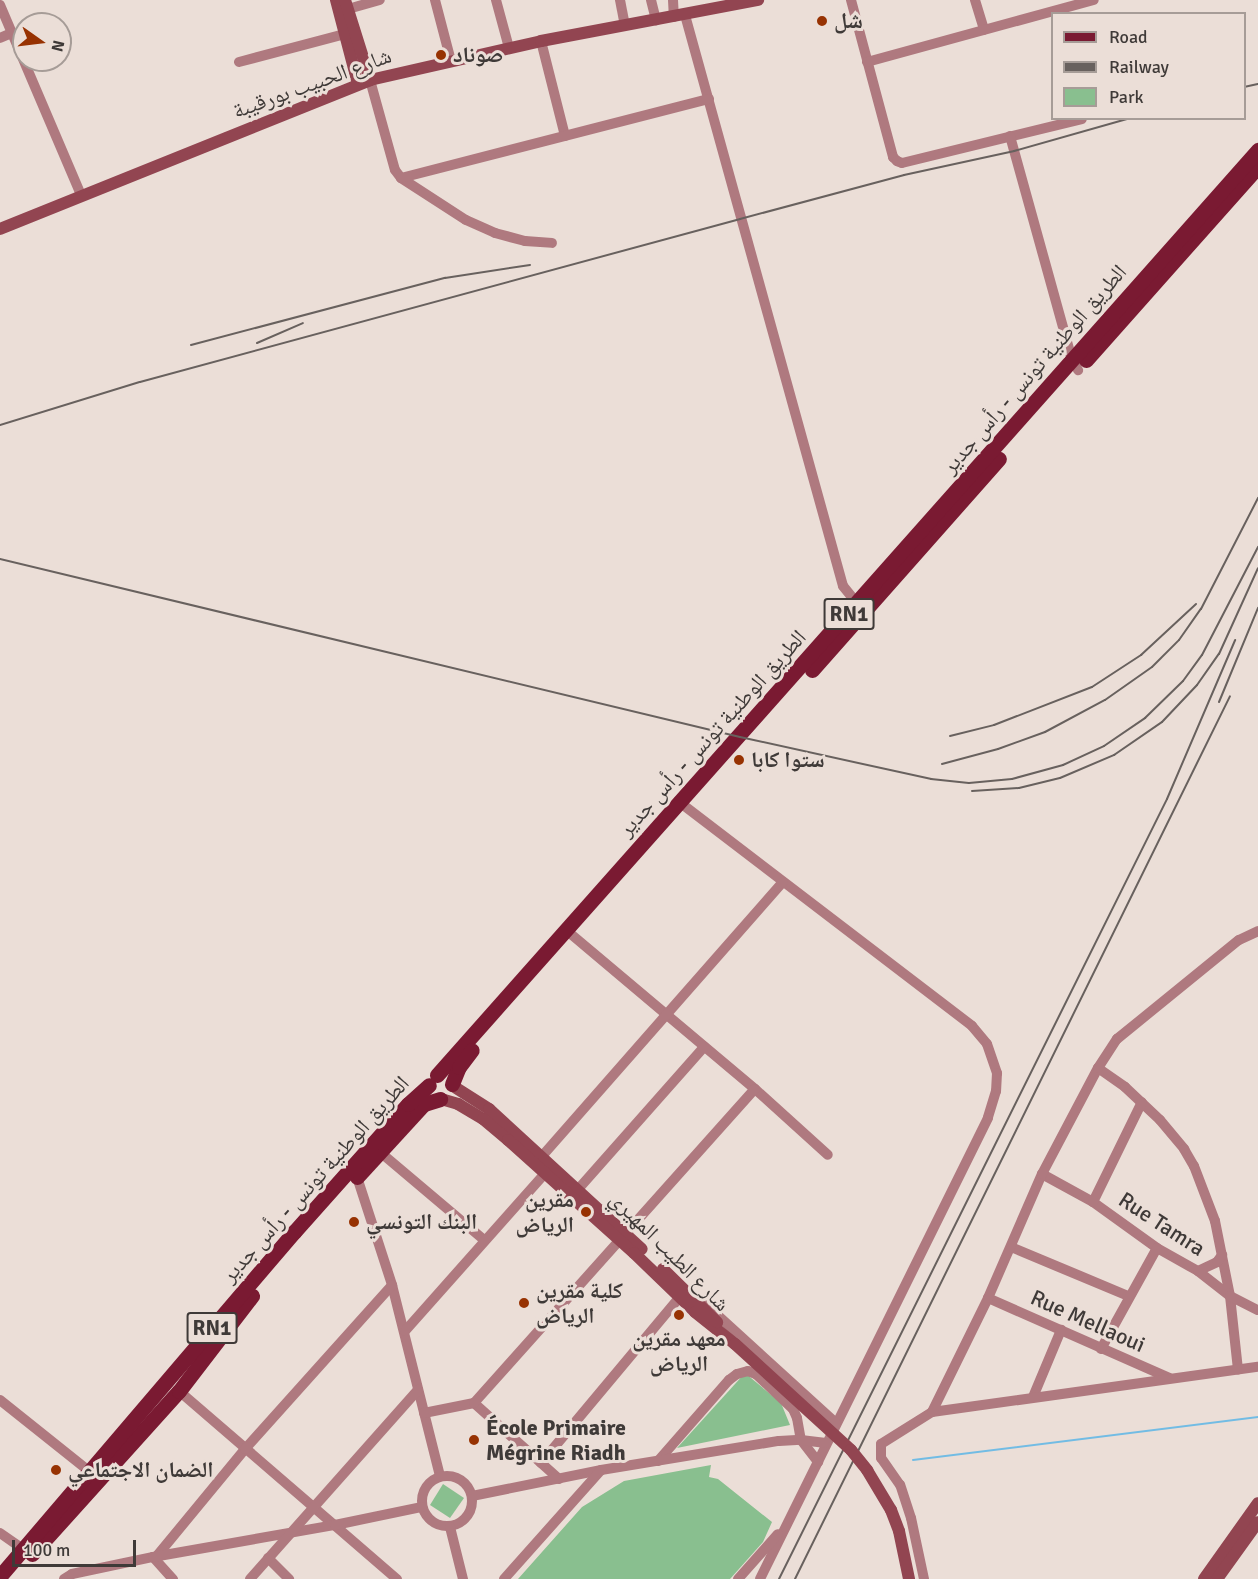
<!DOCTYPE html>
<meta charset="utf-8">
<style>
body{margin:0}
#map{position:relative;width:1258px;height:1579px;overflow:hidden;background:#ebded7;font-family:Signika,"Noto Naskh Arabic",sans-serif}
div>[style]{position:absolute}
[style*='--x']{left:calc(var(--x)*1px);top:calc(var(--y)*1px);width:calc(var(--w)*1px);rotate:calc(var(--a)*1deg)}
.green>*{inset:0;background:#89bf8f}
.stream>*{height:2px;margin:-1px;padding:0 1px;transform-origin:1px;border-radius:1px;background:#72bce4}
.street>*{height:10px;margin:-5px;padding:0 5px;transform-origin:5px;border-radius:5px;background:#af797f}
.street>.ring{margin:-5px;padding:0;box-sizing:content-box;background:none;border:10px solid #af797f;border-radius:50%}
.secondary>*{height:12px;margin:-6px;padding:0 6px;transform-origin:6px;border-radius:6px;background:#924551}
.primary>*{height:15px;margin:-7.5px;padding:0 7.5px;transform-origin:7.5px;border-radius:7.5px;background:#7a1a32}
.rail>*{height:2px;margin:-1px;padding:0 1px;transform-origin:1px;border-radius:1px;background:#68615e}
.secondary-bridge>*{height:12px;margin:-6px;padding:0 6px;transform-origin:6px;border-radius:6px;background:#924551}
.dots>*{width:16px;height:16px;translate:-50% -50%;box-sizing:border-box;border:3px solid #ebded7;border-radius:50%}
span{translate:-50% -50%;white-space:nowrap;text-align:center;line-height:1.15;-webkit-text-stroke:6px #ebded7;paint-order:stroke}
.shield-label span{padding:2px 4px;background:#ebded7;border:2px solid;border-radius:4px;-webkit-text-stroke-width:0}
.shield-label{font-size:21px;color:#3f3a38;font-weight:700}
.poi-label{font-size:22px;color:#3f3a38;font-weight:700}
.left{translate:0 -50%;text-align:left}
.right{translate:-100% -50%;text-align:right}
.street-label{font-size:22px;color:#3f3a38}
.legend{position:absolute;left:1051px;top:12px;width:195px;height:108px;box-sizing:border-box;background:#ebded7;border:2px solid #a69c97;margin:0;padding:8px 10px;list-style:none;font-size:18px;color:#3f3a38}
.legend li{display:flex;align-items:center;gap:12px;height:30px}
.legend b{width:30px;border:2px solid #a69c97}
.north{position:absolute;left:12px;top:12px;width:60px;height:60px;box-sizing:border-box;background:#ebded7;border:2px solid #a69c97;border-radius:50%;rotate:104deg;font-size:16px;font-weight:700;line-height:24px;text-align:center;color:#3f3a38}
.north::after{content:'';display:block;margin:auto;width:21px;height:27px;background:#973202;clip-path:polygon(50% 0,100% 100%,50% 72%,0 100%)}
.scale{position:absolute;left:12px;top:1540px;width:124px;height:27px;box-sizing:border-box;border:3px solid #3f3a38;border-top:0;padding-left:8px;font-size:18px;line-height:21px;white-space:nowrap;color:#3f3a38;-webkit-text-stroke:4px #ebded7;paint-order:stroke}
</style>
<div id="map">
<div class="green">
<div style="clip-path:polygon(745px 1373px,781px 1403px,790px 1425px,677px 1448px)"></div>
<div style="clip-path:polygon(711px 1465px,709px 1477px,718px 1479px,772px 1522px,763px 1542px,730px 1579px,518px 1579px,582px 1507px,624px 1481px)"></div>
<div style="clip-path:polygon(443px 1484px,464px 1498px,450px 1518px,430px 1505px)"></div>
</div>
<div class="stream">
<div style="--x:913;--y:1460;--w:348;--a:-7.1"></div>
</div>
<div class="street">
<div style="--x:435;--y:0;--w:63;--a:75.3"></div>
<div style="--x:496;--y:0;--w:50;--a:74.8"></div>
<div style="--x:620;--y:0;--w:25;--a:79"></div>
<div style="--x:651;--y:0;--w:21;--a:76"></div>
<div style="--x:673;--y:0;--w:17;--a:87"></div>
<div style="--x:851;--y:0;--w:163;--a:75"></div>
<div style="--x:893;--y:157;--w:6;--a:45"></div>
<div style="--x:897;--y:161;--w:5;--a:22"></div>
<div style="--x:902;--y:163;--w:185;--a:-13.7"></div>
<div style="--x:975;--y:0;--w:31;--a:73"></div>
<div style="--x:0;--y:5;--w:207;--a:66.9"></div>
<div style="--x:348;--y:9;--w:33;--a:-16"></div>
<div style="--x:685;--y:15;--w:592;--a:74.53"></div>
<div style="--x:843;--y:586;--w:28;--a:51"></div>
<div style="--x:0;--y:38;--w:13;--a:-23"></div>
<div style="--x:541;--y:41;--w:98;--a:75.8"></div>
<div style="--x:239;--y:62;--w:110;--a:-14.8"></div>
<div style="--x:867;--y:62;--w:235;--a:-15.3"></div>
<div style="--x:370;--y:80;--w:93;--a:74.5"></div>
<div style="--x:395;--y:170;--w:10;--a:53"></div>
<div style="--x:401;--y:178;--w:77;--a:32.9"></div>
<div style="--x:466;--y:220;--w:32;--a:24"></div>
<div style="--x:495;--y:233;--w:31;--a:15"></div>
<div style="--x:525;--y:241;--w:27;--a:4"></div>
<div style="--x:1010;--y:136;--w:232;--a:74.5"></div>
<div style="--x:1072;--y:360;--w:12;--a:59"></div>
<div style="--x:401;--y:178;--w:318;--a:-14.4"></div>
<div style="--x:678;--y:801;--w:370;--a:37.4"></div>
<div style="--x:972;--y:1026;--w:23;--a:50"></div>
<div style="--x:987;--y:1044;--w:31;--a:71"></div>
<div style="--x:997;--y:1073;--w:18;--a:93"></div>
<div style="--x:996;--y:1091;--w:28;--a:107"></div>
<div style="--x:988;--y:1118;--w:514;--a:116.32"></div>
<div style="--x:572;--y:935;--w:239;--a:40.1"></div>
<div style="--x:755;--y:1089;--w:98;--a:42.1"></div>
<div style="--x:1098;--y:1068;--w:33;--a:35"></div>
<div style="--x:1125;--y:1087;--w:48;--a:43.3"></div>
<div style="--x:1160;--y:1120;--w:38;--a:50"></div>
<div style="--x:1184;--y:1149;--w:20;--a:60"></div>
<div style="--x:1194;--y:1166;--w:59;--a:69.1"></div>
<div style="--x:1215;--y:1221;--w:76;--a:78.7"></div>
<div style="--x:1230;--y:1296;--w:74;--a:83.8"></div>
<div style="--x:380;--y:1152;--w:136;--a:40.2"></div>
<div style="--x:536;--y:1163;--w:374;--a:-48.7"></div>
<div style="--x:1042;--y:1174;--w:58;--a:28.8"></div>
<div style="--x:1093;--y:1202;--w:79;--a:35.7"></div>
<div style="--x:1157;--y:1248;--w:47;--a:29.3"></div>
<div style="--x:1198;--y:1271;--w:41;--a:38"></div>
<div style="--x:1230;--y:1296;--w:31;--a:27"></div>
<div style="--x:357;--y:1177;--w:114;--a:72"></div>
<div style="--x:392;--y:1285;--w:197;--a:75.9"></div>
<div style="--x:573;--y:1195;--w:198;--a:-48.5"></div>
<div style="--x:1093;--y:1202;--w:111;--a:-63.9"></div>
<div style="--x:1011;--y:1247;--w:127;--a:22.7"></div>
<div style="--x:1198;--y:1271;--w:21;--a:-25"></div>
<div style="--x:1217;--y:1262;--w:9;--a:-54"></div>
<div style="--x:988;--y:1298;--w:198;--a:23.8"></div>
<div style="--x:703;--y:1302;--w:180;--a:42.3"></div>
<div style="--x:405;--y:1331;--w:217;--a:-48.4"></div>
<div style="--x:1101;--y:1349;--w:115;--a:-61"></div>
<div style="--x:179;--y:1391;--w:288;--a:40.8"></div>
<div style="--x:1033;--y:1397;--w:73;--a:-67.3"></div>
<div style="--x:0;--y:1400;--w:114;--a:38.6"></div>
<div style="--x:474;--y:1403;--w:114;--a:41.8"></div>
<div style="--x:932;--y:1412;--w:329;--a:-7.9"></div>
<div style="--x:424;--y:1413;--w:51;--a:-11.3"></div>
<div style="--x:474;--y:1403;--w:421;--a:-48.2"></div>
<div style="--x:658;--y:1461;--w:108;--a:-48.8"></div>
<div style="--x:729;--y:1380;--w:10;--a:-37"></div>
<div style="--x:737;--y:1374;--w:11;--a:-15"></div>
<div style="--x:748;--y:1371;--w:9;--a:21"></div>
<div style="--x:756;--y:1374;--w:51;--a:43.4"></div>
<div style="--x:793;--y:1409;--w:10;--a:66"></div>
<div style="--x:797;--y:1418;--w:22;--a:80"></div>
<div style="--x:801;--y:1440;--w:28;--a:52"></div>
<div style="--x:541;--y:1463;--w:217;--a:-50.1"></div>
<div class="ring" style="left:422px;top:1476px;width:40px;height:40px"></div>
<div style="--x:472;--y:1496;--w:132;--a:-11.4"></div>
<div style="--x:601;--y:1470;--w:180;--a:-9.3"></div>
<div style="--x:779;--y:1441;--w:22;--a:-3"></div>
<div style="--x:801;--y:1440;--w:25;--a:7"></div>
<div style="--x:450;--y:1527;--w:54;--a:76"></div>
<div style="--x:0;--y:1533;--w:33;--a:35"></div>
<div style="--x:153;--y:1557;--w:30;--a:48"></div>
<div style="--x:156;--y:1557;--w:140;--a:-50.5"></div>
<div style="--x:245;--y:1449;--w:220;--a:-48.1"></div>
<div style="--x:268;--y:1558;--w:30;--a:45"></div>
<div style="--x:64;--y:1579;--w:9;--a:-32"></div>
<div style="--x:72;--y:1574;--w:83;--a:-11.9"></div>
<div style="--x:153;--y:1557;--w:185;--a:-10"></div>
<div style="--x:335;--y:1525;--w:89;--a:-11.7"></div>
<div style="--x:250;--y:1579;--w:253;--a:-48.4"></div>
<div style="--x:504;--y:1579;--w:146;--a:-48.3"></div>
<div style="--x:738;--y:1579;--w:60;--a:-48.4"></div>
<div style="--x:924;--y:1579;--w:62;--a:-102"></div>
<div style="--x:911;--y:1518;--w:35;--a:-108"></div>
<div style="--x:900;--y:1485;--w:33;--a:-125"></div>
<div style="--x:881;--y:1458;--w:14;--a:-90"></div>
<div style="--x:881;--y:1444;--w:60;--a:-32.1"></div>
<div style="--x:932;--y:1412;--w:127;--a:-63.8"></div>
<div style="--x:988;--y:1298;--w:135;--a:-66.5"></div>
<div style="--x:1042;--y:1174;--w:120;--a:-62.2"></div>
<div style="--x:1098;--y:1068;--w:35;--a:-57"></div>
<div style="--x:1117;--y:1039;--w:157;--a:-39.1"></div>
<div style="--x:1239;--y:940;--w:21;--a:-25"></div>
</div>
<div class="secondary">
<div style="--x:336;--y:0;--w:87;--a:75.3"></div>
<div style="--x:345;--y:0;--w:84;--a:72.6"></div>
<div style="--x:0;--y:229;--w:399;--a:-21.9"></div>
<div style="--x:370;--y:80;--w:175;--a:-12.8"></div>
<div style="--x:541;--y:41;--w:221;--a:-10.7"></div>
<div style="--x:453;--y:1086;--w:43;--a:32.6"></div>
<div style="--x:489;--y:1109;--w:207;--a:42.5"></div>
<div style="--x:441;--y:1099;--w:18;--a:16"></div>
<div style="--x:458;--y:1104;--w:29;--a:31"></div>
<div style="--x:483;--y:1119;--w:33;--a:40"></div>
<div style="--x:508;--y:1140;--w:169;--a:41.9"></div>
<div style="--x:634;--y:1253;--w:85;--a:44"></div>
<div style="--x:695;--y:1312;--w:51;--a:38.7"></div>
<div style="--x:663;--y:1269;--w:76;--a:44.5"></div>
<div style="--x:1204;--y:1579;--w:93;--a:-54.6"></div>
<div style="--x:1217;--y:1579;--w:70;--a:-54.3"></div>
</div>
<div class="primary">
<div style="--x:1086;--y:360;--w:259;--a:-48.4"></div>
<div style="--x:812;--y:670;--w:282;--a:-48.5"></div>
<div style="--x:437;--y:1075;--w:1237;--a:-48.41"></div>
<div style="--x:452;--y:1084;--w:18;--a:-68"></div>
<div style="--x:459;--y:1067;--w:21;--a:-53"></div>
<div style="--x:357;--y:1177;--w:99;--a:-47.5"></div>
<div style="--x:424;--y:1104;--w:17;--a:-17"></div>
<div style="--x:32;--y:1554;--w:219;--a:-48"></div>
<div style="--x:179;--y:1391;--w:120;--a:-52.5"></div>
<div style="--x:0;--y:1576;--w:453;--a:-49.5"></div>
<div style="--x:294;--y:1232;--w:171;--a:-48.3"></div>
<div style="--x:408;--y:1104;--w:28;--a:-42"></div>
</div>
<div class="rail">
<div style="--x:1244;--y:87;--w:14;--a:-12"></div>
<div style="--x:257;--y:343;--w:50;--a:-23.5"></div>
<div style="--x:191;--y:345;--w:263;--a:-14.8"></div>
<div style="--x:445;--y:278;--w:86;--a:-8.7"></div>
<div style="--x:0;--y:425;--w:146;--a:-17.1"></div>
<div style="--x:140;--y:382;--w:622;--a:-15.2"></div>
<div style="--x:740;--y:219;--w:170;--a:-15"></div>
<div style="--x:904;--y:175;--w:113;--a:-12.3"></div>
<div style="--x:1014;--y:151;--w:122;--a:-15.8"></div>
<div style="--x:0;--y:559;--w:761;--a:13.53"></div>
<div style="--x:740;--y:737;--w:196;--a:12.4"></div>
<div style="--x:931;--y:779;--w:38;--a:6"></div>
<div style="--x:969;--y:783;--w:43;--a:-5.3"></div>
<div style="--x:1012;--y:779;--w:53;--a:-15.4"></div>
<div style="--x:1063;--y:765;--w:45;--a:-24.9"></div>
<div style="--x:1104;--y:746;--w:50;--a:-34.3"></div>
<div style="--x:1145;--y:718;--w:53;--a:-44.2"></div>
<div style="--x:1183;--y:681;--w:32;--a:-54"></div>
<div style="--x:1202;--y:655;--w:122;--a:-62.6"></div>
<div style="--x:1219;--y:702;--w:102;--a:-67.5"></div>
<div style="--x:950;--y:736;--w:45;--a:-14"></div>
<div style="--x:994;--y:725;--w:105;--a:-21.2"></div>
<div style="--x:1092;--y:687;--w:59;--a:-33.1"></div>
<div style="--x:1141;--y:655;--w:75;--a:-42.8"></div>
<div style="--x:942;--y:764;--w:58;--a:-15"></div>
<div style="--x:998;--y:749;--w:50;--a:-19.9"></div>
<div style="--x:1045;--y:732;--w:68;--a:-28.1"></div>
<div style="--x:1105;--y:700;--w:57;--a:-35.1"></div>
<div style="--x:1152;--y:667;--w:38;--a:-45"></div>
<div style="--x:1179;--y:640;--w:38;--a:-55"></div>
<div style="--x:1201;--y:609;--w:125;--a:-62.8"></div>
<div style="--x:972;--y:791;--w:47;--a:-3.7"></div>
<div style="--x:1019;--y:788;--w:42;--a:-13.7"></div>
<div style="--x:1060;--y:778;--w:59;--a:-23.1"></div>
<div style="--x:1114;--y:755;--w:58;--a:-34.5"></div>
<div style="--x:1162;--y:722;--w:51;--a:-46.6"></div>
<div style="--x:1197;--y:685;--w:38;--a:-55"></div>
<div style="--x:1219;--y:654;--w:94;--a:-65.6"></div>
<div style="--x:779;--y:1579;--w:871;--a:-63.55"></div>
<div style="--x:1167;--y:799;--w:173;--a:-66.8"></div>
<div style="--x:795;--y:1579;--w:984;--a:-63.77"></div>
</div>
<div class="secondary-bridge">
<div style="--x:735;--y:1344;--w:157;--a:42.4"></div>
<div style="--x:851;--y:1450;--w:26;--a:51"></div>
<div style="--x:867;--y:1470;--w:47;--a:59"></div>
<div style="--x:891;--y:1510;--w:22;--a:69"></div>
<div style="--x:899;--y:1531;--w:49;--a:78.2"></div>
</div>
<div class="dots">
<div style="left:822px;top:21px;background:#973202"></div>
<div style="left:441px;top:55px;background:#973202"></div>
<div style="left:739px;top:760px;background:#973202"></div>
<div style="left:586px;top:1212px;background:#973202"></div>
<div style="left:354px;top:1222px;background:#973202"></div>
<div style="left:524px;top:1303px;background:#973202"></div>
<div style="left:679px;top:1315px;background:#973202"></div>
<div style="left:474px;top:1440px;background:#973202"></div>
<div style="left:56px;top:1470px;background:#973202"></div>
</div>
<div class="shield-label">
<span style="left:849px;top:614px">RN1</span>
<span style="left:212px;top:1328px">RN1</span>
</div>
<div class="poi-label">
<span class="left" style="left:834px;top:21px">شل</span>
<span class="left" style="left:453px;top:55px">صوناد</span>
<span class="left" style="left:751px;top:760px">ستوا كابا</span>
<span class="right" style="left:574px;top:1212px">مقرين<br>الرياض</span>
<span class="left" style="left:366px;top:1222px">البنك التونسي</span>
<span class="left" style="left:536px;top:1303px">كلية مقرين<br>الرياض</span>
<span style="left:679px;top:1351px">معهد مقرين<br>الرياض</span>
<span class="left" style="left:486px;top:1440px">École Primaire<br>Mégrine Riadh</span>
<span class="left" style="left:68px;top:1470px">الضمان الاجتماعي</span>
</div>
<div class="street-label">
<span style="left:312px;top:83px;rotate:-20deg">شارع الحبيب بورقيبة</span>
<span style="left:1034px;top:369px;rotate:-49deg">الطريق الوطنية تونس - رأس جدير</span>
<span style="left:712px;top:733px;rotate:-48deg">الطريق الوطنية تونس - رأس جدير</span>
<span style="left:315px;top:1179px;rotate:-48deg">الطريق الوطنية تونس - رأس جدير</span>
<span style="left:1162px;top:1224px;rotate:33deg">Rue Tamra</span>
<span style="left:670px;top:1251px;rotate:45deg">شارع الطيب المهيري</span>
<span style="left:1088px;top:1321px;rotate:24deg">Rue Mellaoui</span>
</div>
<ul class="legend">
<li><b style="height:8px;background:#7a1a32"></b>Road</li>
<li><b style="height:8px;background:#68615e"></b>Railway</li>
<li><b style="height:16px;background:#89bf8f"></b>Park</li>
</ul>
<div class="north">N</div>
<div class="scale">100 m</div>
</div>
